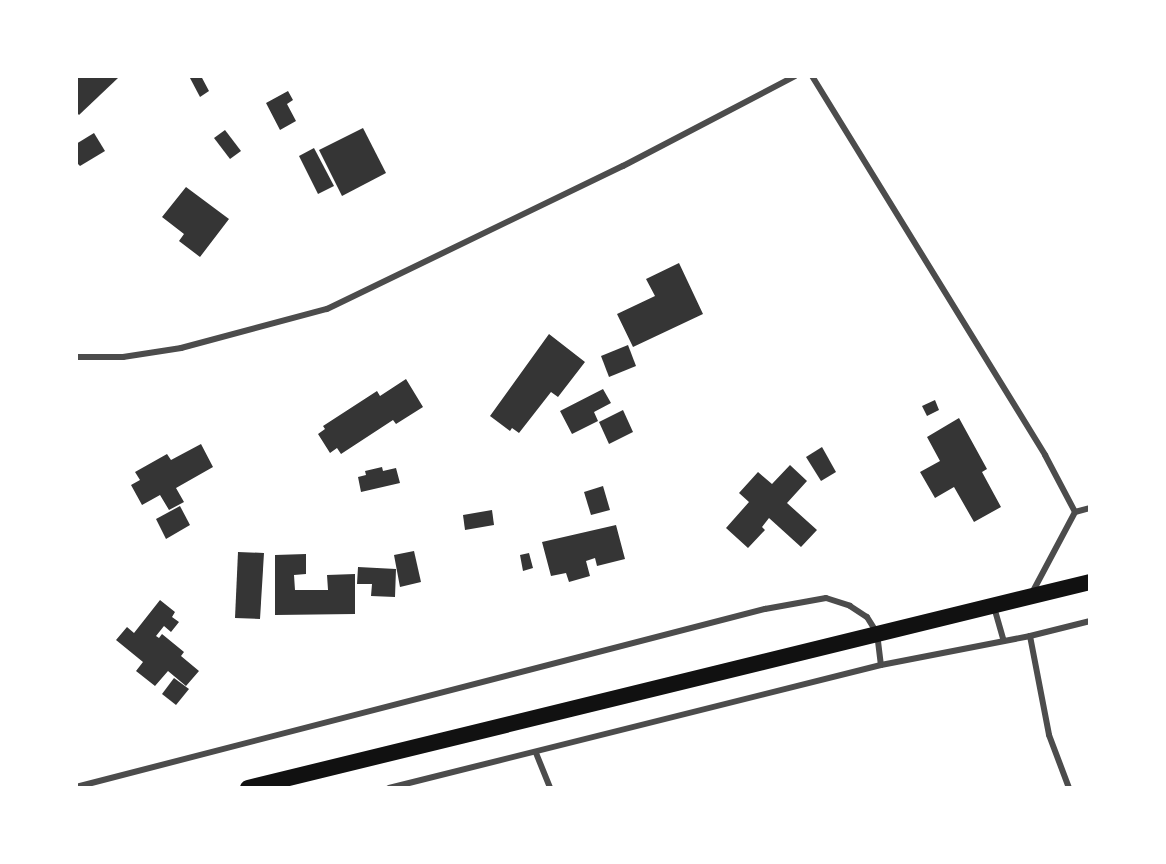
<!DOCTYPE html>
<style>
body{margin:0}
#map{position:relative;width:1166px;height:864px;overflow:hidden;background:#fff;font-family:Cabin,sans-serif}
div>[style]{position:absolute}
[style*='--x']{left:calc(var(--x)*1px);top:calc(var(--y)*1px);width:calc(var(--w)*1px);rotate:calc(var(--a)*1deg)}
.building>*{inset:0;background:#353535}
.minor>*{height:6px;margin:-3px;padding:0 3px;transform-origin:3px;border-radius:3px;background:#4c4c4c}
.trunk>*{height:16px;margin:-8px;padding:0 8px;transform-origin:8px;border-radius:8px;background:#111}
span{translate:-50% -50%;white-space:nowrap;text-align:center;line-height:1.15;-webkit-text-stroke:6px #fff;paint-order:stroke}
.frame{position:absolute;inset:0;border:78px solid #fff;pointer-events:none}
</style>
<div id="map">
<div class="building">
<div style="clip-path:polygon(78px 76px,117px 76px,118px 78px,79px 115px,76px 112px)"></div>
<div style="clip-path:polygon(192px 76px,201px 76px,209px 91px,200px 97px,190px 78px)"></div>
<div style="clip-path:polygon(288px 91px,293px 100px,287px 104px,296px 121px,280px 130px,266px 103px)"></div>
<div style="clip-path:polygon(363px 128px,386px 173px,342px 196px,319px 150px)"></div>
<div style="clip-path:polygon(225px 130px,241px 151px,230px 159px,214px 138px)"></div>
<div style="clip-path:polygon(94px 133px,105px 151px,80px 166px,76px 162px,76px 144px)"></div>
<div style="clip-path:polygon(314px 148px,334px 186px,318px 194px,299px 156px)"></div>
<div style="clip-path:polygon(186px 187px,229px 219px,200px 257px,179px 241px,184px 234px,162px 217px)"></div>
<div style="clip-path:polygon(679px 263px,703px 314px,633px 347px,617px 314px,655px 296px,646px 279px)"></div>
<div style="clip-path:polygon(549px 334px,585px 362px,558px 397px,551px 392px,519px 433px,512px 428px,510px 431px,490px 416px)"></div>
<div style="clip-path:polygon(628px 345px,636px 366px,609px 377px,601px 356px)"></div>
<div style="clip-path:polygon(406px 379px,423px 407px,396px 424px,393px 420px,341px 454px,337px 448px,330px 453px,318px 434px,325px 429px,323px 426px,377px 391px,380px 396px)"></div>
<div style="clip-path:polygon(603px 389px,611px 403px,594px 412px,598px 421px,572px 434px,560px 411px)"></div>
<div style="clip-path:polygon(935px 400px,939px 410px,927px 416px,922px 406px)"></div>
<div style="clip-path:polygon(623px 410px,633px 432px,609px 444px,599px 422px)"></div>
<div style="clip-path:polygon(959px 418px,987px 469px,982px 472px,1001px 507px,974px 522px,954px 487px,935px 498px,920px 472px,940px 461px,927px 437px)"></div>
<div style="clip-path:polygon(201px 444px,213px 467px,176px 488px,184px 502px,169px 510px,160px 495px,142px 505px,131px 485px,140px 480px,135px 472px,167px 454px,171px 460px)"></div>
<div style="clip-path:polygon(822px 447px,836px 472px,821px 481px,806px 457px)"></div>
<div style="clip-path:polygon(790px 465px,807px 481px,787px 503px,817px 530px,801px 547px,769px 518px,762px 527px,765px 530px,748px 548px,726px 528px,749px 502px,739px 493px,758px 472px,772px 484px)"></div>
<div style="clip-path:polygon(382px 467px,383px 471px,396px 468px,400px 483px,361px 492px,358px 477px,366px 475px,365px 471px)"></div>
<div style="clip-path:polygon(603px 486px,610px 510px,591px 515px,584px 492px)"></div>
<div style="clip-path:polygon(180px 506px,190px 525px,166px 539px,156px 519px)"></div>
<div style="clip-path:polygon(492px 510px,494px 525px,465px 530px,463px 515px)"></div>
<div style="clip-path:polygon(616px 525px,625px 559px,597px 566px,595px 558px,586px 561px,590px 576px,569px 582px,566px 573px,551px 576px,542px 542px)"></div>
<div style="clip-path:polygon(414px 551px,421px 582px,400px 587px,394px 555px)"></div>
<div style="clip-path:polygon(238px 552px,264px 553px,260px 619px,235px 618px)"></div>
<div style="clip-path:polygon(529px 553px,533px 568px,523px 571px,520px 555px)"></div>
<div style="clip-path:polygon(306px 554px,306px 574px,294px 575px,295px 590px,328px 590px,327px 575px,355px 574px,355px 614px,275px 615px,275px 555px)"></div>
<div style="clip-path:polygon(358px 567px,396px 569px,395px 597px,371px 596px,372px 584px,357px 584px)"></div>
<div style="clip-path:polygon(160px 600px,175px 612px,172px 617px,179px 622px,171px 632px,164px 626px,156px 636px,159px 638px,162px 634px,184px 652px,181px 656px,199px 671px,186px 686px,168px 671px,155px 686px,136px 671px,143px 662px,116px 640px,127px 627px,134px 633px)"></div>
<div style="clip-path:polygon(174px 678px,189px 689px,176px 705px,162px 694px)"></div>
</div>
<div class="minor">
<div style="--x:812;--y:76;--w:445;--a:58.4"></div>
<div style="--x:1045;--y:455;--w:64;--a:62.2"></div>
<div style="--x:76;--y:357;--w:47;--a:0"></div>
<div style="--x:123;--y:357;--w:59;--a:-8.8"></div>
<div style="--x:181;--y:348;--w:151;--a:-15"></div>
<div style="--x:327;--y:309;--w:329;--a:-25.8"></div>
<div style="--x:623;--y:166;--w:194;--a:-27.6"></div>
<div style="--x:1032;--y:593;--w:92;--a:-62"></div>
<div style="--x:1075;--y:512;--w:16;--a:-15"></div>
<div style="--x:994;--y:607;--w:35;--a:74"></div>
<div style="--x:1030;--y:636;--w:101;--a:79.1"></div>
<div style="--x:1049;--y:735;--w:57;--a:69.3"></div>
<div style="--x:536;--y:753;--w:38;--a:68"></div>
<div style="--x:76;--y:787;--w:712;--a:-14.49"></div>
<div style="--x:765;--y:609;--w:62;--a:-10.2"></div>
<div style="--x:826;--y:598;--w:25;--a:18"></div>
<div style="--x:850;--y:606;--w:20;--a:33"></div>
<div style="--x:867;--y:617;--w:19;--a:58"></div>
<div style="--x:877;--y:633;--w:32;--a:83"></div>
<div style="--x:389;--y:788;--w:507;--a:-14.04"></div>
<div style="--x:881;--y:665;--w:152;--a:-11"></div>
<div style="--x:1030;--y:636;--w:62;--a:-14"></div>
</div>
<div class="trunk">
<div style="--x:248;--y:788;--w:867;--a:-13.75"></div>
</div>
<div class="frame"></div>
</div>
